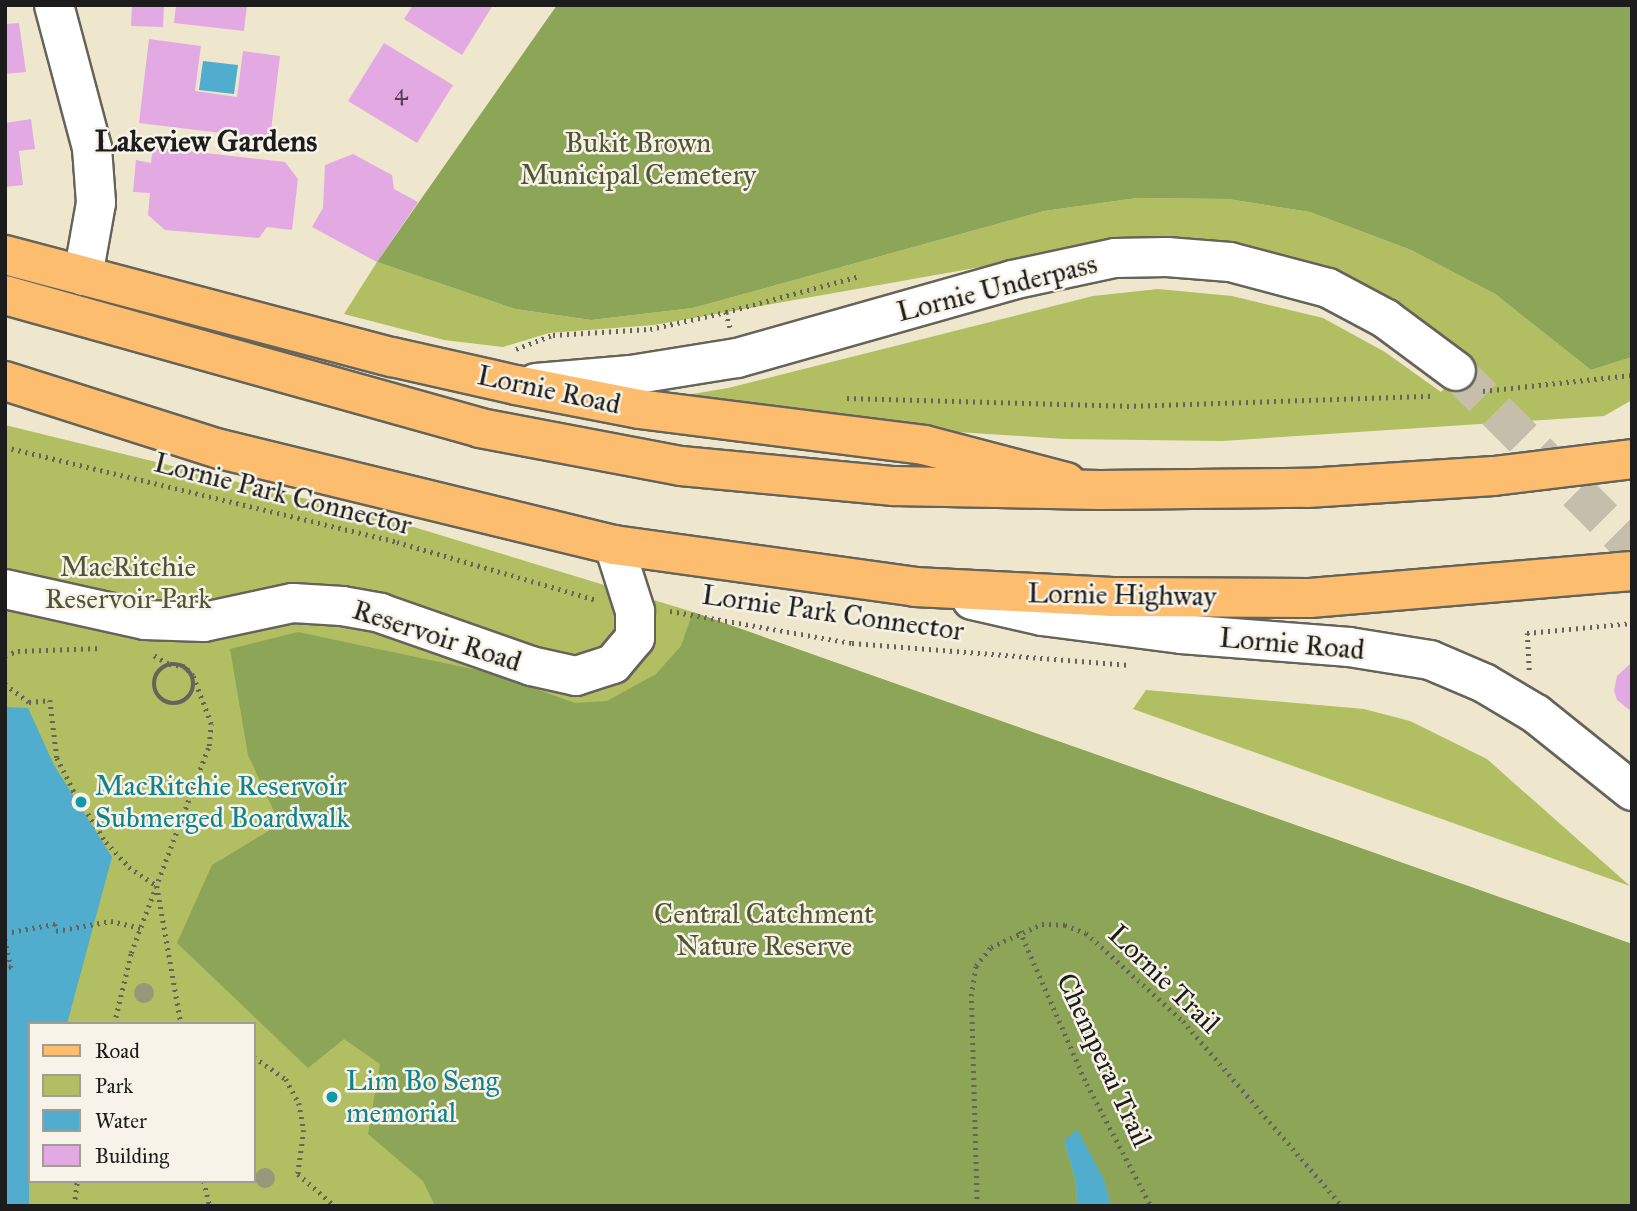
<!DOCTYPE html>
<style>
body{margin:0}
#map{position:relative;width:1637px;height:1211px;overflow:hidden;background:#eee7cd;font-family:"IM FELL Great Primer",serif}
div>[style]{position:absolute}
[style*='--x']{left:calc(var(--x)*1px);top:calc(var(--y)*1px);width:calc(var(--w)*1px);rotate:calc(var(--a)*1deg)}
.green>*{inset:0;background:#b1be61}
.forest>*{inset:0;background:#8ca557}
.water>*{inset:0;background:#50adce}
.building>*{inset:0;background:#e3a9e3}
.minor-tunnel>*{height:38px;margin-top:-19px;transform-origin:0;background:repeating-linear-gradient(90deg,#c4beaa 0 38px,transparent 0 57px)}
.path>*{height:4.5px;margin-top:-2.25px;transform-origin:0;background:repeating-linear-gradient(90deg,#66635a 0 2px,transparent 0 7px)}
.path>.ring{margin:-2.25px;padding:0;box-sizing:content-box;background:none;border:4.5px solid #66635a;border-radius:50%}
.roads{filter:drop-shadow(2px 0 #66635a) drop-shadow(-2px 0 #66635a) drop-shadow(0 2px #66635a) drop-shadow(0 -2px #66635a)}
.minor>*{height:38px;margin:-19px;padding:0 19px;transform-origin:19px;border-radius:19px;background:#fff}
.major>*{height:38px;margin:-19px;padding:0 19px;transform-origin:19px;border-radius:19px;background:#fcbd6e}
.highway>*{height:38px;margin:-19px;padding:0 19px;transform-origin:19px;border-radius:19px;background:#fcbd6e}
.trees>*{width:20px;height:20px;margin:-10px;border-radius:50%;background:#979779}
.dots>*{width:19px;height:19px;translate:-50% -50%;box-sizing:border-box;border:4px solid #f7f3e8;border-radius:50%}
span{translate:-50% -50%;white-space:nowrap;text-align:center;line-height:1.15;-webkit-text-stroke:5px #f7f3e8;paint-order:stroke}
.number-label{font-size:24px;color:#4e3f4e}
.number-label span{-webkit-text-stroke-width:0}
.park-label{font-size:28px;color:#505534}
.street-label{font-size:28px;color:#1c1c1c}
.culture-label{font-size:28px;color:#0d838f}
.left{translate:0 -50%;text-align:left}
.neighbourhood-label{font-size:30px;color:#1c1c1c;font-weight:700}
.frame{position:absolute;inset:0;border:7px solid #1c1c1c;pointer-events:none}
.legend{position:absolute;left:28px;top:1022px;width:228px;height:161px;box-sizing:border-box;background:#f7f3e8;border:2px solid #9f9d96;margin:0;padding:9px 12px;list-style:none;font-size:21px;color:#1c1c1c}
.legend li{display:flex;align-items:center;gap:14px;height:35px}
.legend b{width:35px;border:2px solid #9f9d96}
</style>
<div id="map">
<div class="green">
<div style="clip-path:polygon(1137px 198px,1228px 199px,1310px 212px,1411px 250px,1495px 294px,1591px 370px,1632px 357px,1632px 400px,1604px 416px,1222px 441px,1065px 439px,882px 427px,657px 400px,728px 388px,1093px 296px,1158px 289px,1232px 296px,1323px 318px,1385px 352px,1441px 392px,1471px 360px,1367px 288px,1009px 262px,654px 325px,549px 333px,503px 347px,444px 340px,344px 314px,377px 262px,515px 309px,591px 320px,693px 308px,1044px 211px)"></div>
<div style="clip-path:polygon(evenodd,5px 425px,384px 518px,693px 612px,1632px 944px,1632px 1206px,5px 1206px,5px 425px,30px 1024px,254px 1024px,254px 1181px,30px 1181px,30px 1024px)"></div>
<div style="clip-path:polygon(1146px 690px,1364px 709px,1410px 721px,1487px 759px,1630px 886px,1133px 709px)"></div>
</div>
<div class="forest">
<div style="clip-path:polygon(557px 5px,1632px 5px,1632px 357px,1591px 370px,1495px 294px,1411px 250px,1310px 212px,1228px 199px,1137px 198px,1044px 211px,693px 308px,591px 320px,515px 309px,377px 262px)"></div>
<div style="clip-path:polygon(693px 612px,1632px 944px,1632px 1206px,1111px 1206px,1104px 1180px,1064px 1141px,1076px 1182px,1077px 1206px,435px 1206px,423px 1181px,368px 1134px,380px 1064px,344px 1039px,308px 1068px,177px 943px,212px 865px,280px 824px,248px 755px,230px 649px,298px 632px,491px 673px,575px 703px,607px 701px,656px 674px,681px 646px)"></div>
</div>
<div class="water">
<div style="clip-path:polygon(203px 61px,238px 65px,234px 94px,199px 90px)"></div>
<div style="clip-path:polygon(5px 707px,28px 708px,54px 765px,112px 857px,67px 1024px,30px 1024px,29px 1206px,5px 1206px)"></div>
<div style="clip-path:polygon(1077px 1129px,1104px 1180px,1111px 1206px,1077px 1206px,1076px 1182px,1064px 1141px)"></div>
</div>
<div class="building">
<div style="clip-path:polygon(132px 5px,164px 5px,163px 27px,131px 26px)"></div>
<div style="clip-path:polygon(176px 5px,247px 5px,244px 31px,174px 23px)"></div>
<div style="clip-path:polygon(413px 5px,493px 5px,462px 55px,404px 19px)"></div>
<div style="clip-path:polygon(19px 23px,26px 72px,5px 74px,5px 24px)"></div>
<div style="clip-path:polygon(149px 39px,201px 46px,195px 91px,237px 97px,243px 51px,280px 56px,270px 139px,139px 123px)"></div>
<div style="clip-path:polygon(384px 43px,453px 85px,417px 143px,348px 101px)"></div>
<div style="clip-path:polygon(31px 119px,35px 149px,19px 151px,23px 185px,5px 187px,5px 123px)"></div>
<div style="clip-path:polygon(153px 147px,285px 162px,298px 179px,292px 230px,267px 227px,259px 238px,165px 230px,148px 215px,150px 193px,133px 192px,136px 160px,151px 163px)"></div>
<div style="clip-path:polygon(353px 154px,392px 175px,394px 189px,418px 202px,377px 262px,312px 227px,323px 208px,325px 165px)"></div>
<div style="clip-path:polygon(1632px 662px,1632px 712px,1617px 700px,1614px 691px,1617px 676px)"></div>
</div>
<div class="minor-tunnel">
<div style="--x:1456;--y:371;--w:249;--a:45"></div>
</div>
<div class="path">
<div style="--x:726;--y:312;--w:138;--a:-15.1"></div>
<div style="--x:516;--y:349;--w:40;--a:-21"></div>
<div style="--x:553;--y:335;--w:97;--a:-3.5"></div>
<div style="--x:650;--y:329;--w:78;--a:-12.6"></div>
<div style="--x:726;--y:312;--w:16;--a:75"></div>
<div style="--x:1483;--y:391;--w:150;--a:-6.1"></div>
<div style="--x:847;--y:398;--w:280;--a:1.6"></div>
<div style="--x:1127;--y:406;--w:306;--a:-1.9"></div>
<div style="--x:5;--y:447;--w:403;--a:13.6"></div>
<div style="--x:397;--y:542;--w:207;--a:16.2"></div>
<div style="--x:670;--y:611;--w:185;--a:10"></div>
<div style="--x:852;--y:643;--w:279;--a:4.5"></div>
<div style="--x:5;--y:655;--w:14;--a:-17"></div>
<div style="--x:18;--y:651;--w:83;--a:-2.1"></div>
<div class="ring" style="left:154px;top:664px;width:35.5px;height:35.5px"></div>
<div style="--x:1529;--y:670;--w:37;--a:-93"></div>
<div style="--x:1527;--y:633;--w:105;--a:-5.4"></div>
<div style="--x:5;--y:684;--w:30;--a:37"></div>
<div style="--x:29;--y:702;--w:21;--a:-5"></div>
<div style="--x:50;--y:700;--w:58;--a:83.1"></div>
<div style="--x:57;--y:758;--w:36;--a:63"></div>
<div style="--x:73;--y:790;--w:62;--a:57.6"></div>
<div style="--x:106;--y:842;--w:34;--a:47"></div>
<div style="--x:129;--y:867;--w:34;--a:34"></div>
<div style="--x:157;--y:886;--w:140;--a:80.1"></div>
<div style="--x:1020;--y:931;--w:167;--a:66.4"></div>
<div style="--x:1087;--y:1084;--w:138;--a:62.3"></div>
<div style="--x:5;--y:933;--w:51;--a:-10.2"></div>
<div style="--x:55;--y:924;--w:7;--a:82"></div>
<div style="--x:56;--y:931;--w:56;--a:-10.3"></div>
<div style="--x:111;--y:921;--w:31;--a:13"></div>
<div style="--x:5;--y:939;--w:29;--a:78"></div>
<div style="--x:11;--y:967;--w:6;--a:171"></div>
<div style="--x:114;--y:1024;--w:73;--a:-76.5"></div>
<div style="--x:131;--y:953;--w:221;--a:-69.4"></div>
<div style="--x:209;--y:746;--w:22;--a:-85"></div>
<div style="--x:211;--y:724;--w:51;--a:-110.6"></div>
<div style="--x:193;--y:676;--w:12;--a:-132"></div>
<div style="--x:185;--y:667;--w:17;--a:-170"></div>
<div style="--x:168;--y:664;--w:20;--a:-150"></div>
<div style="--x:254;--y:1057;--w:39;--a:35"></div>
<div style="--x:286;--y:1079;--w:27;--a:62"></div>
<div style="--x:299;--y:1103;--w:27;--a:80"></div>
<div style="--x:304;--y:1130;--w:44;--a:97.8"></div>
<div style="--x:298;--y:1174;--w:49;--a:40.9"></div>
<div style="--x:204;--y:1181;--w:26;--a:77"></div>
<div style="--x:74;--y:1206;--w:25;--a:-83"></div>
<div style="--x:977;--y:1206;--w:210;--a:-91.6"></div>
<div style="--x:971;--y:996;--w:30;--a:-81"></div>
<div style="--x:976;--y:966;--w:24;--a:-52"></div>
<div style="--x:991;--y:947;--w:56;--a:-24.3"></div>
<div style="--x:1042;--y:924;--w:23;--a:2"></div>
<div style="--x:1065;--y:925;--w:22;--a:21"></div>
<div style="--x:1086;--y:933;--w:131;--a:42.2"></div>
<div style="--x:1183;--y:1021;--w:244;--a:49.3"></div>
</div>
<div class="roads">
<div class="minor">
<div style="--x:54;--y:5;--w:148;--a:75.1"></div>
<div style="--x:92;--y:148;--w:55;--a:85.8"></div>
<div style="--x:96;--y:203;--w:74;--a:100.1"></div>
<div style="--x:536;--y:383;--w:95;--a:-4.8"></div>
<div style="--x:631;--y:375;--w:107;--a:-9.1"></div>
<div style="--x:737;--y:358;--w:286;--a:-15.8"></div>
<div style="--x:1012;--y:280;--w:105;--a:-12.1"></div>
<div style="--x:1115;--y:258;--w:52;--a:-1.1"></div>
<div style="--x:1167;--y:257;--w:63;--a:4.5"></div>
<div style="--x:1230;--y:262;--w:101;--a:14.9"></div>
<div style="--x:1328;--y:288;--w:66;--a:28.1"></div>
<div style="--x:1386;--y:319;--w:87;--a:36.6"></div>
<div style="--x:5;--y:589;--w:143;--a:12.5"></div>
<div style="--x:145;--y:620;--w:59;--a:1.9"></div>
<div style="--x:204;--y:622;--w:91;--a:-12.1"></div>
<div style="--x:293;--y:603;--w:49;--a:3.5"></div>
<div style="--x:342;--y:606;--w:39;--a:10"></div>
<div style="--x:380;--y:613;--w:160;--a:19.3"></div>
<div style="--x:531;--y:666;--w:46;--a:12.5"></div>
<div style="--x:576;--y:676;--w:39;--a:-18"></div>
<div style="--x:613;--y:664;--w:34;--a:-50"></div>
<div style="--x:635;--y:638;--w:27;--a:-90"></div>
<div style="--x:635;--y:611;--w:69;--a:-107.7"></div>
<div style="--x:972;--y:600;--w:72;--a:12.9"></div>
<div style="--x:1042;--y:616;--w:140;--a:7.4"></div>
<div style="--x:1181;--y:634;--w:169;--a:4.4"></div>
<div style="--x:1349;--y:647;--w:82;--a:9.1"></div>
<div style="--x:1430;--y:660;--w:59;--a:23.1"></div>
<div style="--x:1484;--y:683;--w:61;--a:30.8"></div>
<div style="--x:1536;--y:714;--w:123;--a:38.7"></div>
</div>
<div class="major">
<div style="--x:5;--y:255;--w:400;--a:14.8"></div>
<div style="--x:392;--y:357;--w:127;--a:12.7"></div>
<div style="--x:516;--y:385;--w:125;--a:11"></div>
<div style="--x:639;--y:409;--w:287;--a:7.2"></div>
<div style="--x:924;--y:445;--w:147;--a:14.6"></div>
</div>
<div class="highway">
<div style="--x:5;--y:295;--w:493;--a:15.6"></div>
<div style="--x:480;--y:428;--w:205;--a:10.7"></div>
<div style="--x:681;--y:466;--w:214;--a:5.4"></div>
<div style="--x:894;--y:486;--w:206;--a:1.1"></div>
<div style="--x:1100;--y:490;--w:207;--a:-0.6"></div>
<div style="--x:1307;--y:488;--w:187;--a:-3.7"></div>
<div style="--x:1494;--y:476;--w:139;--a:-7"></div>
<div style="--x:5;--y:381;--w:225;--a:17.6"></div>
<div style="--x:220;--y:449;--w:406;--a:13.7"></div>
<div style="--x:614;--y:545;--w:304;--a:7.9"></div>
<div style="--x:915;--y:587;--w:198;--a:2.9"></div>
<div style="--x:1113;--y:597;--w:197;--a:0.3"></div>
<div style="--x:1310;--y:598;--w:323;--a:-4.8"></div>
</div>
</div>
<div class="trees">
<div style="left:144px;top:993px"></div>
<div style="left:265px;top:1178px"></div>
</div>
<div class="dots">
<div style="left:81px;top:802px;background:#0f9aa8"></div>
<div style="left:332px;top:1097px;background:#0f9aa8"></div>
</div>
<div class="number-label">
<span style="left:401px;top:93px">4</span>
</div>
<div class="park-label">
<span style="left:638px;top:159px">Bukit Brown<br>Municipal Cemetery</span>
<span style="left:128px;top:583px">MacRitchie<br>Reservoir Park</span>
<span style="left:764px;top:930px">Central Catchment<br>Nature Reserve</span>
</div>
<div class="street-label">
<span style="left:997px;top:288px;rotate:-14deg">Lornie Underpass</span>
<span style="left:549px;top:390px;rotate:12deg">Lornie Road</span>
<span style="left:283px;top:494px;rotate:14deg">Lornie Park Connector</span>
<span style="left:1122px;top:595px;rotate:1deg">Lornie Highway</span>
<span style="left:833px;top:613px;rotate:8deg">Lornie Park Connector</span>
<span style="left:437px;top:636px;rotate:18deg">Reservoir Road</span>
<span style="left:1292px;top:644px;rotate:5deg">Lornie Road</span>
<span style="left:1164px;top:979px;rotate:44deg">Lornie Trail</span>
<span style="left:1104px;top:1060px;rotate:65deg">Chemperai Trail</span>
</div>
<div class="culture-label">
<span class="left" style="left:95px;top:802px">MacRitchie Reservoir<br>Submerged Boardwalk</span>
<span class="left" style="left:346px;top:1097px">Lim Bo Seng<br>memorial</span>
</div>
<div class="neighbourhood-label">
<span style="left:206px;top:141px">Lakeview Gardens</span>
</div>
<div class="frame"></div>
<ul class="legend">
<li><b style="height:9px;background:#fcbd6e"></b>Road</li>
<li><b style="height:19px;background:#b1be61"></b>Park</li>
<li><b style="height:19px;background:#50adce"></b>Water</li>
<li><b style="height:19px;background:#e3a9e3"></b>Building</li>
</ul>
</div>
